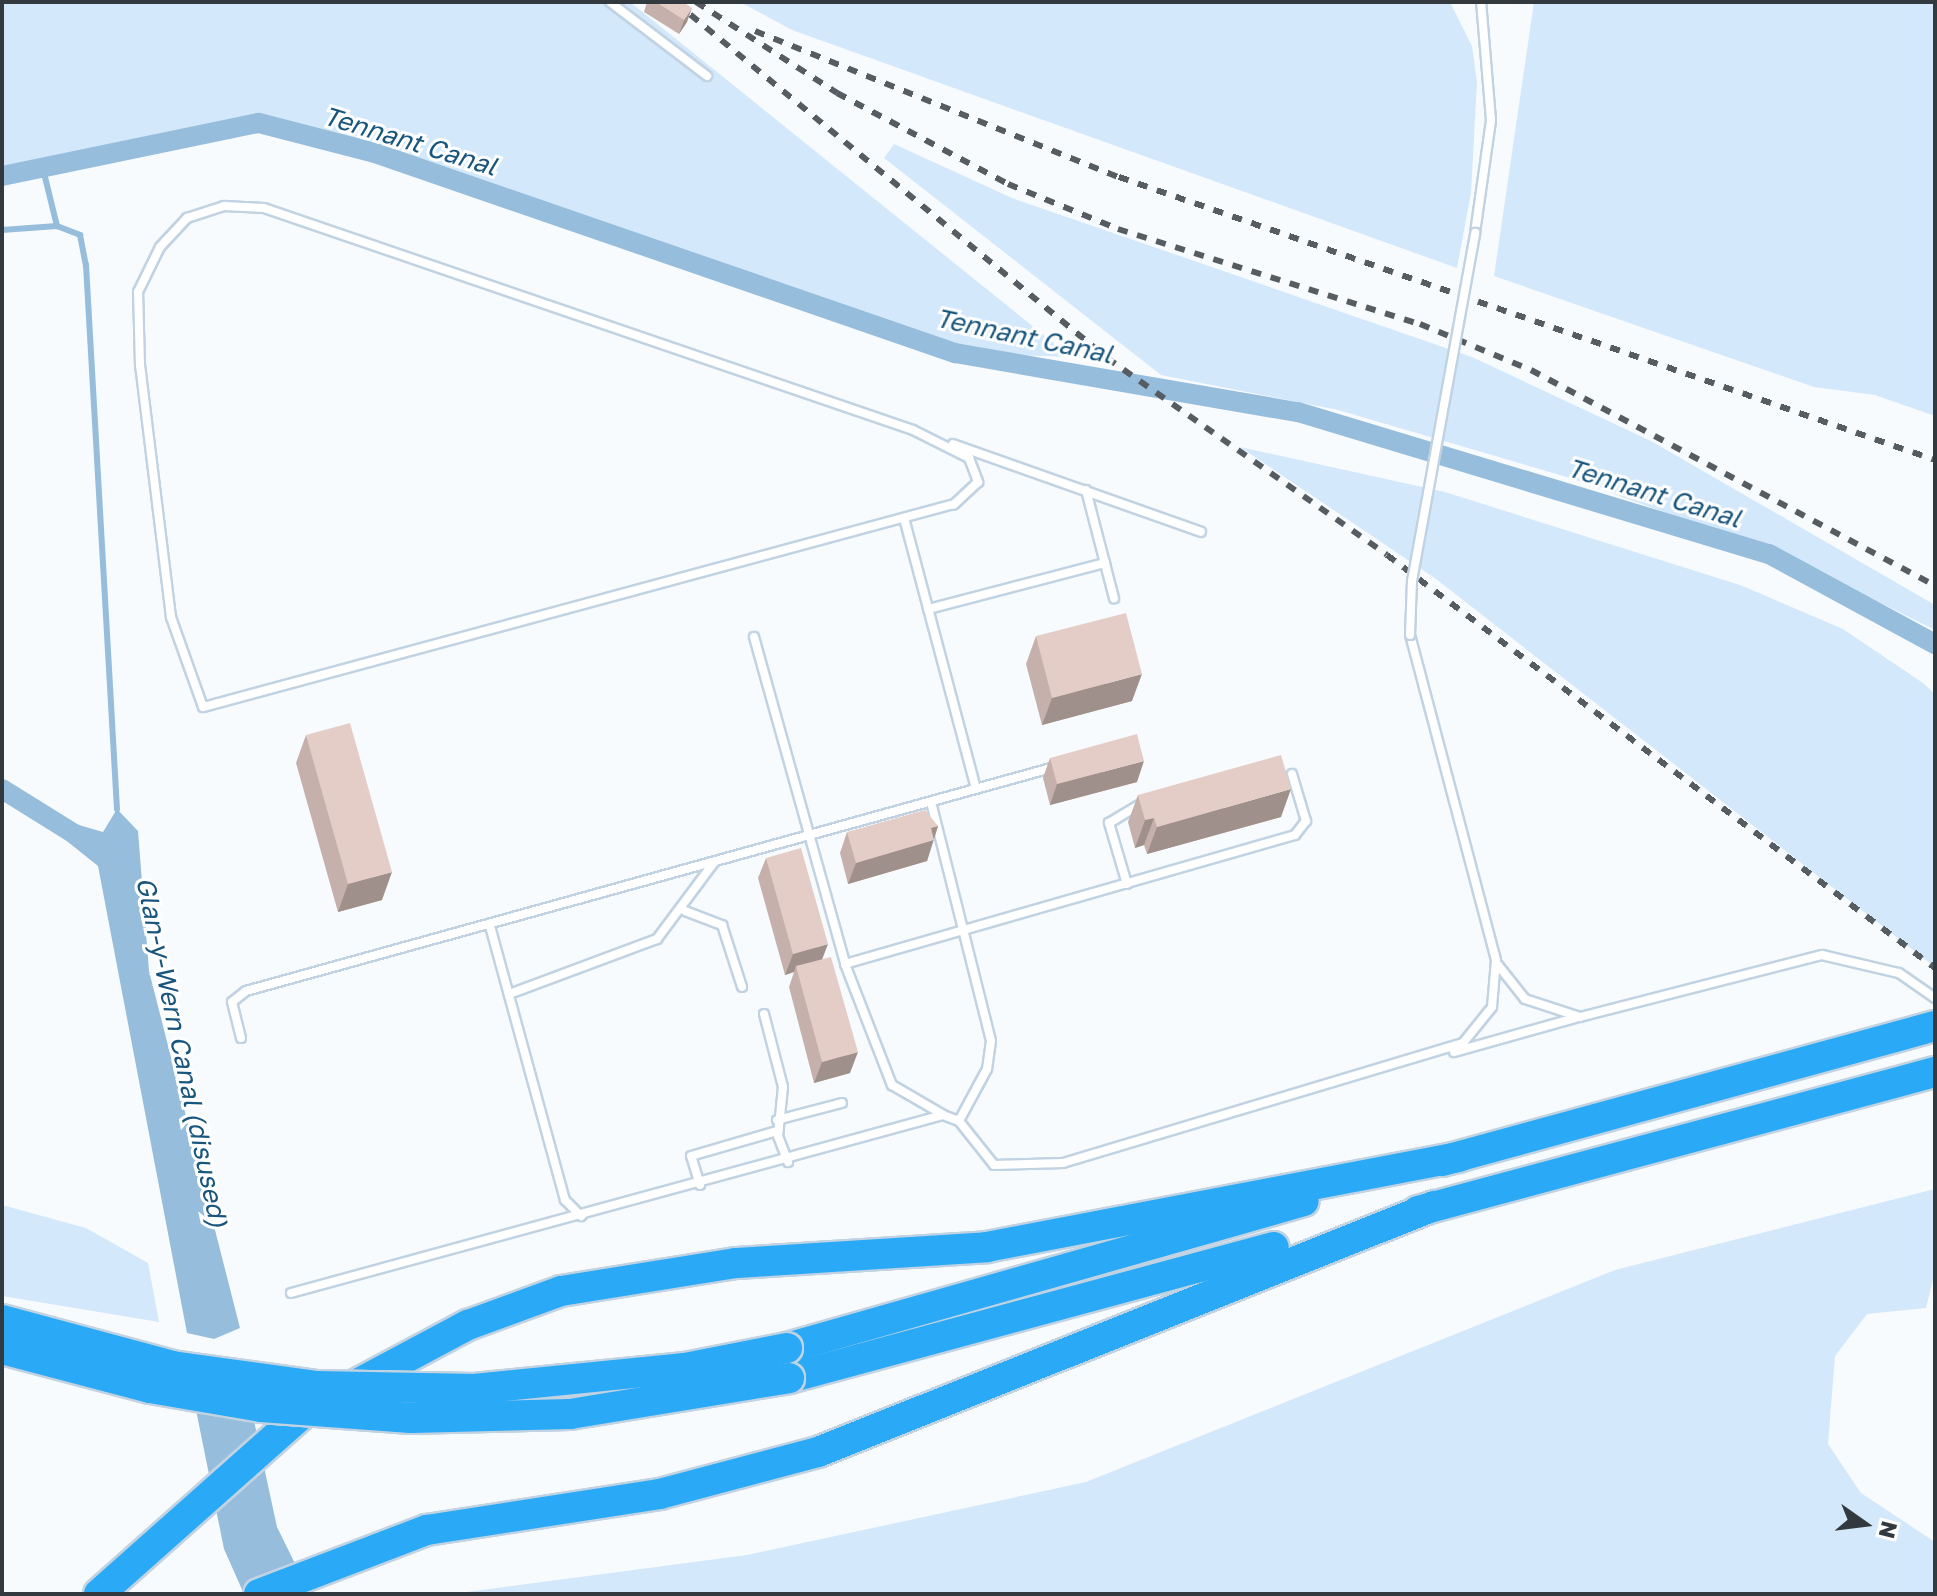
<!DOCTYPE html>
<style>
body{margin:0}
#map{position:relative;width:1937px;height:1596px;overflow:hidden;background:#f8fbfe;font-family:"Golos Text",sans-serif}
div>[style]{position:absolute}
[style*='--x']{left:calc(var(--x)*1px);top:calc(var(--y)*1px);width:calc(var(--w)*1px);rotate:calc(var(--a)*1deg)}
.green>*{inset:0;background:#d3e8fa}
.water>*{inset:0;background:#96bddb}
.stream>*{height:6px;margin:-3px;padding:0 3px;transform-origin:3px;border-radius:3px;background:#96bddb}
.canal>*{height:20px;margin:-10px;padding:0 10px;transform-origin:10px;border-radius:10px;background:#96bddb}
.roads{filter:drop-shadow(2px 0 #c1d3e2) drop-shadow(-2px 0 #c1d3e2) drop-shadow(0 2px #c1d3e2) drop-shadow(0 -2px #c1d3e2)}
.lane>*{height:8px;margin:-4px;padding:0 4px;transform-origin:4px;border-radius:4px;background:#fff}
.highway>*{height:30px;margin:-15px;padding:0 15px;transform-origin:15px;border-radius:15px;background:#29a9f6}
.rail>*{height:6px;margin-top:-3px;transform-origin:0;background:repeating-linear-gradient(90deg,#565d62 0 10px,transparent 0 20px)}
.bridges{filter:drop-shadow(2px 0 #c1d3e2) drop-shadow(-2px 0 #c1d3e2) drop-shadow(0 2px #c1d3e2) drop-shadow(0 -2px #c1d3e2)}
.lane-bridge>*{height:8px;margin:-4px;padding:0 4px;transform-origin:4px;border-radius:4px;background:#fff}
.highway-bridge>*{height:30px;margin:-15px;padding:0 15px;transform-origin:15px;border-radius:15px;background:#29a9f6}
.wall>*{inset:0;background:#c5b0ab}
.shaded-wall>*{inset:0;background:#a0908b}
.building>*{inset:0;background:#e5cdc7}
span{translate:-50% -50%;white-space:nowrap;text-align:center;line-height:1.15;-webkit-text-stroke:6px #fff;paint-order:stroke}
.water-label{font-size:26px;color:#18567e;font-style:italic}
.frame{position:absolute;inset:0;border:4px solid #323a3f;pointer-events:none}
.north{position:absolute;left:1825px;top:1484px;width:80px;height:80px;-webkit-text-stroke:6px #fff;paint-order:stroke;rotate:104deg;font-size:22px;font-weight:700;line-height:32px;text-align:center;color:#323a3f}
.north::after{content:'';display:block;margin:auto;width:28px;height:36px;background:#323a3f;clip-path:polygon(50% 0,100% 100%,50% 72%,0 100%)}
</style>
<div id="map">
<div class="green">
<div style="clip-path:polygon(2px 2px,630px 2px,1071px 357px,955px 353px,375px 153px,259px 123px,2px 176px)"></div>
<div style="clip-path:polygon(740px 2px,1450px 2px,1472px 46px,1477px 82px,1471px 193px,1457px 268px,792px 30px)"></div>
<div style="clip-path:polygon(1534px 2px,1935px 2px,1935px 416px,1875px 395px,1814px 387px,1494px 276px)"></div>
<div style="clip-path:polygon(894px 144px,1012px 198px,1472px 357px,1651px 441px,1935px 605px,1935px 630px,1790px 558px,1570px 478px,1338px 410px,1161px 375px,884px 158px)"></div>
<div style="clip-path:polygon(1240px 447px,1445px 492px,1740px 585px,1843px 629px,1923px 683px,1935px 694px,1935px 967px,1436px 579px)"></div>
<div style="clip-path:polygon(1935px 1189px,1935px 1272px,1926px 1308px,1867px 1314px,1835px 1356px,1828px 1444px,1861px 1493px,1935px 1542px,1935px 1594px,451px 1594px,747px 1555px,1086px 1482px,1615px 1270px)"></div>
<div style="clip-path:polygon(2px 1205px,86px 1228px,148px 1263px,159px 1322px,2px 1296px)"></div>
</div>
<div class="water">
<div style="clip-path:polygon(117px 809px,138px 831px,149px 971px,240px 1328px,214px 1339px,187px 1333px,98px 866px,63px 838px,72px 823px,103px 832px)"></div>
<div style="clip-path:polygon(248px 1393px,277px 1527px,310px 1594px,244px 1594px,224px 1549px,195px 1405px)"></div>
</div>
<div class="stream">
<div style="--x:43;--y:169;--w:59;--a:76.2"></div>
<div style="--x:2;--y:230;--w:55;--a:-4.2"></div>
<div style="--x:57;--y:226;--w:25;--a:21"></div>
<div style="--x:80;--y:235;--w:31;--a:79"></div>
<div style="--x:86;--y:265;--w:545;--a:86.74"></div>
</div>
<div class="canal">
<div style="--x:2;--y:176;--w:262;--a:-11.7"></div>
<div style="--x:259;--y:123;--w:120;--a:14.5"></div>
<div style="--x:375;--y:153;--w:614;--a:19.03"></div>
<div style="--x:955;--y:353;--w:348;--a:9.8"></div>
<div style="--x:1298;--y:412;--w:492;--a:16.8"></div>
<div style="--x:1769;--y:554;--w:189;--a:28.5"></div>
<div style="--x:2;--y:789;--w:100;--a:31.9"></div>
</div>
<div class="roads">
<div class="lane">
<div style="--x:610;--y:2;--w:122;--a:37.3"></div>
<div style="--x:224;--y:206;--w:40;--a:2.9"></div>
<div style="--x:264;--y:208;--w:686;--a:18.88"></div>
<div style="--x:913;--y:430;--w:63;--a:26.6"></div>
<div style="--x:969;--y:458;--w:26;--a:69"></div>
<div style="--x:978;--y:482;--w:33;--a:137"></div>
<div style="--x:954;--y:504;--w:778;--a:164.87"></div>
<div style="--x:203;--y:707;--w:96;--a:-109.6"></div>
<div style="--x:171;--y:617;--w:253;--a:-97"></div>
<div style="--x:140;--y:366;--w:74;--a:-91.5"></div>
<div style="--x:138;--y:292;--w:50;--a:-63.9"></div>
<div style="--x:160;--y:247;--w:40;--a:-47"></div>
<div style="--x:187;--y:218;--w:39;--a:-18"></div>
<div style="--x:1475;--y:233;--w:114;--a:-81.9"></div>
<div style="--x:1491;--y:120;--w:118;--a:-94.8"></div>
<div style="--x:953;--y:444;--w:263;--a:19.5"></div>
<div style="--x:1086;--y:490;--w:112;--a:75.5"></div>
<div style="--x:904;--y:518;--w:280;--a:75.1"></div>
<div style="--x:928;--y:609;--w:183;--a:-14.6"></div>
<div style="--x:754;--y:637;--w:339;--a:74.4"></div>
<div style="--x:845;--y:964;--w:130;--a:68.8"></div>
<div style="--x:892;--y:1085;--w:58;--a:30.1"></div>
<div style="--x:931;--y:802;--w:246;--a:75.9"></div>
<div style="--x:991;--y:1041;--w:28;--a:98"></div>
<div style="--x:987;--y:1069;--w:59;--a:118.3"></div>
<div style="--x:1127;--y:884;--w:64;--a:-106.4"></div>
<div style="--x:1109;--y:823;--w:41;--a:-31"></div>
<div style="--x:685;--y:911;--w:40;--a:21"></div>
<div style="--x:722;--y:925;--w:65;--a:72.1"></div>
<div style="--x:490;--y:926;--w:284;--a:74.7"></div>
<div style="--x:565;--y:1200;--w:23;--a:45"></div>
<div style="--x:845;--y:964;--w:468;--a:-16"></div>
<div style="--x:1295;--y:835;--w:18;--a:-52"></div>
<div style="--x:1306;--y:821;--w:49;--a:-106.6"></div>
<div style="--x:1498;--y:965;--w:43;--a:51.5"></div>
<div style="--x:1525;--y:999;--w:58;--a:18.1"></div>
<div style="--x:1580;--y:1017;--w:250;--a:-14.4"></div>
<div style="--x:1822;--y:955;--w:79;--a:13.2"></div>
<div style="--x:1899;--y:973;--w:44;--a:34.8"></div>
<div style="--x:509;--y:994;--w:158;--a:-20.4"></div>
<div style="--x:657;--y:939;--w:94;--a:-53.3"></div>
<div style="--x:764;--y:1014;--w:75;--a:75.4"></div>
<div style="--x:783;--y:1087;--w:49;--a:95.8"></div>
<div style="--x:778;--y:1136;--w:28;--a:69"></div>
<div style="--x:241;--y:1038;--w:37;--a:-104"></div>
<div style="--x:232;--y:1002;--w:18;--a:-38"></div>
<div style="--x:246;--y:991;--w:839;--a:-15.48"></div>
<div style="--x:1454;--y:1052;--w:126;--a:-15.7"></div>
<div style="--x:777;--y:1120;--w:67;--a:-14.7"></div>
<div style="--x:700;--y:1185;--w:30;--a:-107"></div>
<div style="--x:691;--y:1156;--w:90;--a:-16.2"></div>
<div style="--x:291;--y:1293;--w:676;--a:-15.27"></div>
<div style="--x:943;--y:1115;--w:17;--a:21"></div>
<div style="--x:959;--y:1121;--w:56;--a:51.5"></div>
<div style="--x:994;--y:1165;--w:69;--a:-1.7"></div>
<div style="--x:1063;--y:1163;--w:418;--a:-16.7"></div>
<div style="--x:1463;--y:1043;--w:46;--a:-51.1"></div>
<div style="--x:1492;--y:1007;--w:47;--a:-85.1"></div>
<div style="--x:1496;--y:960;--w:336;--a:-104.8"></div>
</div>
<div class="highway">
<div style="--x:1442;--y:1161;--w:511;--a:-15.31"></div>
<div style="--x:1418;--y:1211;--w:535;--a:-15.05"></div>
<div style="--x:787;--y:1348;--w:537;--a:-15.87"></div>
<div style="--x:789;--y:1378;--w:502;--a:-15.12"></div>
<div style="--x:99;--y:1594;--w:273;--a:-41.6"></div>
<div style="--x:303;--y:1413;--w:187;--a:-28.1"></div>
<div style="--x:468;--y:1325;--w:99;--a:-20.1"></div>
<div style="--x:561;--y:1291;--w:177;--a:-9.1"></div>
<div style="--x:736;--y:1263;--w:252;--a:-3.6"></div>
<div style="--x:987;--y:1247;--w:481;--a:-10.8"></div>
<div style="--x:259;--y:1594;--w:180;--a:-20.9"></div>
<div style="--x:427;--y:1530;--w:236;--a:-8.8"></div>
<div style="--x:660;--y:1494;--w:163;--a:-14.9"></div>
<div style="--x:818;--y:1452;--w:663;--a:-21.77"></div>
</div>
</div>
<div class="rail">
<div style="--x:675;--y:2;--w:560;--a:39.49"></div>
<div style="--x:1107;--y:358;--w:342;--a:35.1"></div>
<div style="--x:1387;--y:555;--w:686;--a:37"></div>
<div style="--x:696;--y:2;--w:168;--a:32.8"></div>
<div style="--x:837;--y:93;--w:194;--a:28"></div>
<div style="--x:1008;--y:184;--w:119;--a:22.2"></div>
<div style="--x:1118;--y:229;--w:317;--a:17.5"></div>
<div style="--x:1420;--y:324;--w:120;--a:22.5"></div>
<div style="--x:1531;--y:370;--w:458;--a:28.1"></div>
<div style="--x:755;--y:31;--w:392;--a:21.9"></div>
<div style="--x:1119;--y:177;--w:864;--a:19.13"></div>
</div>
<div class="bridges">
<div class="lane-bridge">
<div style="--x:1410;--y:635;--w:54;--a:-87.9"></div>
<div style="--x:1412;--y:581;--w:354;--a:-79.7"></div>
</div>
<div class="highway-bridge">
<div style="--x:2;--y:1320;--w:176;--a:15.1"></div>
<div style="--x:172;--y:1366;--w:145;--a:7.9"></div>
<div style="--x:316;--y:1386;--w:158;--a:1.1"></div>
<div style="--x:474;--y:1389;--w:212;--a:-5.7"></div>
<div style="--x:685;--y:1368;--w:104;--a:-11.1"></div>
<div style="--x:2;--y:1349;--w:153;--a:14.8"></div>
<div style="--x:150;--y:1388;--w:113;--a:9.7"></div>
<div style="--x:261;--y:1407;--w:150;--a:4.2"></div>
<div style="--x:411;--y:1418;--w:159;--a:-1.4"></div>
<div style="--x:570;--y:1414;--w:222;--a:-9.3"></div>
</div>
</div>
<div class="wall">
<div style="clip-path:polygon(647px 2px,683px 2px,687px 22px,679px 34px,644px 12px)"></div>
<div style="clip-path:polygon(1036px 636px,1132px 701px,1042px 725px,1026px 664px)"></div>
<div style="clip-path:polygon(306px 735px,382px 900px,338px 912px,296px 763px)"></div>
<div style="clip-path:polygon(1050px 758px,1137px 782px,1050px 805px,1043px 778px)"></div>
<div style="clip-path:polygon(1138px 795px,1281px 817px,1147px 854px,1144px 845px,1135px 848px,1128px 822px)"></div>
<div style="clip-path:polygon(938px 826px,927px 861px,848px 884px,840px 853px,847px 832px)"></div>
<div style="clip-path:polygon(766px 858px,822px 959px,850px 1073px,814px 1083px,789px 987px,794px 972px,785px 975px,758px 878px)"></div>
</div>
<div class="shaded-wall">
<div style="clip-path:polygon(692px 8px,687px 22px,679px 34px,684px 20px)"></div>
<div style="clip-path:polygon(1142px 674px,1132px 701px,1042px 725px,1052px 698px)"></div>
<div style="clip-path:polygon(1144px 761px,1137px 782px,1050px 805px,1057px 784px)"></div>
<div style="clip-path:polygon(1291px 789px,1281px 817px,1147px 854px,1157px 827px)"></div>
<div style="clip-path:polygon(1154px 818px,1144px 845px,1135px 848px,1145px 820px)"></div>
<div style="clip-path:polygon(938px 826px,927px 861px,848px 884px,856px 863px,931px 828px)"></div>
<div style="clip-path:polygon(392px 872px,382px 900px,338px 912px,348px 884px)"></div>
<div style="clip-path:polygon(828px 944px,820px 965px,796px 966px,794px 972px,785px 975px,793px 954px)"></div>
<div style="clip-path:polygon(858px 1052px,850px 1073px,814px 1083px,822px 1062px)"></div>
</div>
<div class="building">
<div style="clip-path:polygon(656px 2px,683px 2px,692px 8px,684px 20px)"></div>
<div style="clip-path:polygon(1126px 613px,1142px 674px,1052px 698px,1036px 636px)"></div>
<div style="clip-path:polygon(350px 723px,392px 872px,348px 884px,306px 735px)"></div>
<div style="clip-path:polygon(1137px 734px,1144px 761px,1057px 784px,1050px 758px)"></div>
<div style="clip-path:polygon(1281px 755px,1291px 789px,1157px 827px,1154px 818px,1145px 820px,1138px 795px)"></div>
<div style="clip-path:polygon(925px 810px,938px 826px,931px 828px,934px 840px,856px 863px,847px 832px)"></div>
<div style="clip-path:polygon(801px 848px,828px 944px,793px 954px,766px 858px)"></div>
<div style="clip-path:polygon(831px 957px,858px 1052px,822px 1062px,796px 966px)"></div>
</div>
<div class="water-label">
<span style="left:410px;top:141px;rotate:17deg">Tennant Canal</span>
<span style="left:1024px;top:336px;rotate:12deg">Tennant Canal</span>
<span style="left:1654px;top:493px;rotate:17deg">Tennant Canal</span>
<span style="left:182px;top:1052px;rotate:78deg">Glan-y-Wern Canal (disused)</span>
</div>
<div class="frame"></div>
<div class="north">N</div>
</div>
